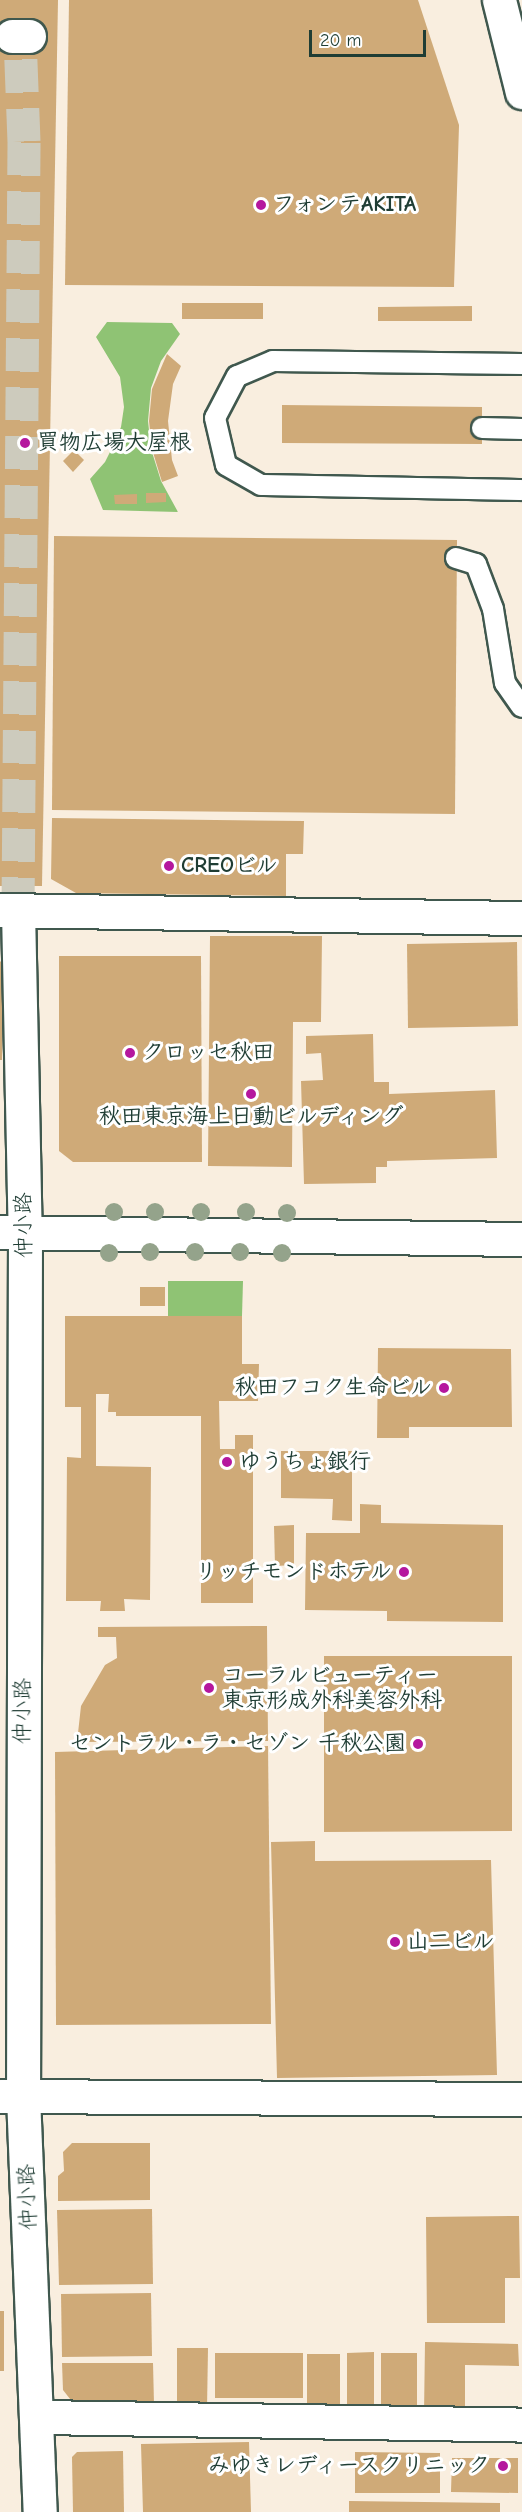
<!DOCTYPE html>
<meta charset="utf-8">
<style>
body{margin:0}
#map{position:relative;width:522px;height:2512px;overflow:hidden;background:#f9eedf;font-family:"Comic Neue","Klee One",sans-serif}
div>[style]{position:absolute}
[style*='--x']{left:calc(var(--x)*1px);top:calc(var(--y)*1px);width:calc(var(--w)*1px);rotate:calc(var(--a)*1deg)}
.green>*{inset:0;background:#8fc374}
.building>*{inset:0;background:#cfaa78}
.street-tunnel>*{height:33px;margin-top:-16.5px;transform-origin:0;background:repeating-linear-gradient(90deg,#cdcbbd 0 33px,transparent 0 49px)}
.roads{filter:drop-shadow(2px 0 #40584e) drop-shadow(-2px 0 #40584e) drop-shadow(0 2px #40584e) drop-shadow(0 -2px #40584e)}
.lane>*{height:20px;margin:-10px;padding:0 10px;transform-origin:10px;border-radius:10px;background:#fff}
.street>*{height:33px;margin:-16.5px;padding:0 16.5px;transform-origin:16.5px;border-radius:16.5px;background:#fff}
.secondary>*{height:33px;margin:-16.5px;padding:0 16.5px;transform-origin:16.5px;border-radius:16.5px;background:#fff}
.trees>*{width:18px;height:18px;margin:-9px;border-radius:50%;background:#94a38b}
.dots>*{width:16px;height:16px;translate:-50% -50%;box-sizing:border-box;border:3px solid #fff;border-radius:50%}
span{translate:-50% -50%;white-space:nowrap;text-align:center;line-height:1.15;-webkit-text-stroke:6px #fff;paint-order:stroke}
.poi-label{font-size:22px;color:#1f3d34;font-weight:700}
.left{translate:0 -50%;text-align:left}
.right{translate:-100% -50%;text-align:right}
.street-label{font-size:22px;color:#1f3d34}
.scale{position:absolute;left:309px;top:30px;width:117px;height:27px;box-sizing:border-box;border:3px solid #1f3d34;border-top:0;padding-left:8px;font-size:18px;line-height:21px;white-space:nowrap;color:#1f3d34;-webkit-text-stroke:4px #fff;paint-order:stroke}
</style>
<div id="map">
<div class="green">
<div style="clip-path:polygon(107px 322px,172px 323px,180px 334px,161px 361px,151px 388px,148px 421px,151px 449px,161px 481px,178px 512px,103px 510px,90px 479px,105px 462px,115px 442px,121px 427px,124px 407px,120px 377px,96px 337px)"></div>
<div style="clip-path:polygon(168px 1281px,243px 1281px,242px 1316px,168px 1316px)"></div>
</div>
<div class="building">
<div style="clip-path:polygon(0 0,58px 0,42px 886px,0 886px)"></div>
<div style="clip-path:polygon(69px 0,418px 0,459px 125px,454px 287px,65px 285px)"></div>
<div style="clip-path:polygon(182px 303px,263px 303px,263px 319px,182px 319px)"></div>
<div style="clip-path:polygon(472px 306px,472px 321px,378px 321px,378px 307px)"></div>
<div style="clip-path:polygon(167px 354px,181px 366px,173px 384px,168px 421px,172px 460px,178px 476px,162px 482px,152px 449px,149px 421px,152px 389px)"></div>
<div style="clip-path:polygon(282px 405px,482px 407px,482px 444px,282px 443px)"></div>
<div style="clip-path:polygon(74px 450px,84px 460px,73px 472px,63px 461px)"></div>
<div style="clip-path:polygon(146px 493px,166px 493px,166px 502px,146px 503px)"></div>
<div style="clip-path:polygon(137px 494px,137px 504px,115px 504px,114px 495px)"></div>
<div style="clip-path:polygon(54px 536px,457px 540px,455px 814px,52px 810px)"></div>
<div style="clip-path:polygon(52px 818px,304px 821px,303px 854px,286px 854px,286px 896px,76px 893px,51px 879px)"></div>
<div style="clip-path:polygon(210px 936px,322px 936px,321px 1022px,293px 1022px,292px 1167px,208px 1166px)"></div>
<div style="clip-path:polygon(517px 942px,518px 1026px,408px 1028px,407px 944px)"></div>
<div style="clip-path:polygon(59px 956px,201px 956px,202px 1162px,73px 1162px,59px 1151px)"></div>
<div style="clip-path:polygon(0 961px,4px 965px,2px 1060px,0 1060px)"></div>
<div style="clip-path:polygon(373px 1034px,374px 1082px,389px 1082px,389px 1094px,495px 1090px,497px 1158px,387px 1161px,387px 1167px,376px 1167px,376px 1183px,304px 1184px,301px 1081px,323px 1080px,321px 1053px,306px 1054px,306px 1036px)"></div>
<div style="clip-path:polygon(140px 1287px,165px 1287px,165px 1306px,140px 1306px)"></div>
<div style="clip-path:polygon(65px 1316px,242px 1316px,242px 1364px,259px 1364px,258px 1401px,219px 1401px,220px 1449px,235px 1449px,235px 1435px,253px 1435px,253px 1603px,201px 1603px,201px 1416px,116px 1416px,116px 1412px,108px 1412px,109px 1394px,96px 1394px,96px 1466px,151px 1467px,150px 1600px,124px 1599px,125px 1611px,100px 1611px,101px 1601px,66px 1601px,67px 1457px,81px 1458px,81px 1407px,65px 1407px)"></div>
<div style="clip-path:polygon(378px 1348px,511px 1349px,512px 1427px,409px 1427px,409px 1438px,377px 1438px)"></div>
<div style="clip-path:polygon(281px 1451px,352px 1451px,352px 1521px,332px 1520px,333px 1499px,281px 1498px)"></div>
<div style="clip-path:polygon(360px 1504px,381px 1505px,381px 1523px,503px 1525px,503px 1622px,387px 1621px,387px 1611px,305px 1610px,306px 1533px,360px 1533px)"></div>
<div style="clip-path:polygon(294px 1525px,294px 1565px,275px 1566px,274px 1526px)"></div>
<div style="clip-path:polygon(267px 1626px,268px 1741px,77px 1742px,81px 1706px,105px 1665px,117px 1658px,116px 1637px,98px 1637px,98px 1627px)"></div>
<div style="clip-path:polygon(324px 1656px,512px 1656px,512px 1831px,324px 1832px)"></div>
<div style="clip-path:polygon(268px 1746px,271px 2024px,56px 2025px,55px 1752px)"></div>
<div style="clip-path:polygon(315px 1841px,315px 1861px,491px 1860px,497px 2075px,277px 2078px,271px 1842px)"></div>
<div style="clip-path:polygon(72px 2143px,150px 2143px,150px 2200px,58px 2201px,58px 2176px,64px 2171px,63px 2152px)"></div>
<div style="clip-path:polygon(152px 2209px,153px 2284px,59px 2285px,57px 2210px)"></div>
<div style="clip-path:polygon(519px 2216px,520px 2278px,505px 2278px,505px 2323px,427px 2323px,426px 2217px)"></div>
<div style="clip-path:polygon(151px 2293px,152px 2356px,62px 2357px,61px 2294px)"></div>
<div style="clip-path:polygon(0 2311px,4px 2311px,4px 2371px,0 2371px)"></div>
<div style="clip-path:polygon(425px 2342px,518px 2344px,519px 2366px,465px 2365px,465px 2413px,424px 2414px)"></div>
<div style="clip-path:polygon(177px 2348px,208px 2348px,207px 2409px,177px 2408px)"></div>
<div style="clip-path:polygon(374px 2352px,374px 2412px,347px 2412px,347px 2353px)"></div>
<div style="clip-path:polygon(215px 2353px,303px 2353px,303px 2398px,215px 2398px)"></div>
<div style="clip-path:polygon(381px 2353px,417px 2353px,417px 2415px,381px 2415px)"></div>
<div style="clip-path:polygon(307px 2354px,340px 2354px,340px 2412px,307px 2412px)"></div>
<div style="clip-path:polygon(62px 2363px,153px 2363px,154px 2404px,74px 2404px,63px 2390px)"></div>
<div style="clip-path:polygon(249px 2442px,251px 2512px,143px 2512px,141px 2444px)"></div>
<div style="clip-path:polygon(123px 2451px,124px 2512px,73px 2512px,72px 2457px,77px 2452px)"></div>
<div style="clip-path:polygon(355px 2452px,440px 2453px,440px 2493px,355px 2493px)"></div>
<div style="clip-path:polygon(452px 2458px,518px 2458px,518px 2493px,451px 2492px)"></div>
<div style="clip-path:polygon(349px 2501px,500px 2503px,500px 2512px,349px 2512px)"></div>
</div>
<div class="street-tunnel">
<div style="--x:18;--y:910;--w:769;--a:-89.55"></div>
<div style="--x:24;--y:141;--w:105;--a:-92.2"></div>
</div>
<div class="roads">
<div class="lane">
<div style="--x:522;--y:364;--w:249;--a:-179.3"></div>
<div style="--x:273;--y:361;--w:39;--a:157"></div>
<div style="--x:237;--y:376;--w:47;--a:117.6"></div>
<div style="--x:215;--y:418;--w:48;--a:76.8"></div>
<div style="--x:226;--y:465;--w:40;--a:29.7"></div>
<div style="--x:261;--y:485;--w:261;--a:1.1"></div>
<div style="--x:482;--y:428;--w:40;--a:1.4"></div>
<div style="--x:456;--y:558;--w:21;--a:17"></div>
<div style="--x:476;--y:564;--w:48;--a:69.3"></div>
<div style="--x:493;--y:609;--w:75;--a:80.8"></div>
<div style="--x:505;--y:683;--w:29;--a:55"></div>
</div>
<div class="street">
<div style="--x:12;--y:36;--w:17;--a:0"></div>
<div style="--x:0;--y:910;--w:522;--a:0.88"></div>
<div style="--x:18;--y:910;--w:322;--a:88.8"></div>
<div style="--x:25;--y:1232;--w:864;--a:90.13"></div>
<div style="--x:23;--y:2096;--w:416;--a:87.7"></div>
<div style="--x:0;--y:2096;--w:522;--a:0.33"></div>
<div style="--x:38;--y:2417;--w:484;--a:0.9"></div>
</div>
<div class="secondary">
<div style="--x:499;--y:0;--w:95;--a:76"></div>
<div style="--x:0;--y:1232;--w:522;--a:0.77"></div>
</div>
</div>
<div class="trees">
<div style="left:114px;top:1212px"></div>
<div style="left:155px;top:1212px"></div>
<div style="left:201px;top:1212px"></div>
<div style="left:246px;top:1212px"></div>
<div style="left:287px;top:1213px"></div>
<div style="left:150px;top:1252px"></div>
<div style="left:195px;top:1252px"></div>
<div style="left:240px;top:1252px"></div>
<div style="left:109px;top:1253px"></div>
<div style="left:282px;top:1253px"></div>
</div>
<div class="dots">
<div style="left:261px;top:205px;background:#b5179e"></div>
<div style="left:25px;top:443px;background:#b5179e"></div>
<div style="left:169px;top:866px;background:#b5179e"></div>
<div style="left:130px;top:1053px;background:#b5179e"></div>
<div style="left:251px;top:1094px;background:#b5179e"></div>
<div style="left:444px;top:1388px;background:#b5179e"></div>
<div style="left:227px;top:1462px;background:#b5179e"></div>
<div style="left:404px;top:1572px;background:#b5179e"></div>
<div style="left:209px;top:1688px;background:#b5179e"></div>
<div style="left:418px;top:1744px;background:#b5179e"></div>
<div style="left:395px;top:1942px;background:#b5179e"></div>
<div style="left:503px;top:2466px;background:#b5179e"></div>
</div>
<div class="poi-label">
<span class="left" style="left:273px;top:205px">フォンテAKITA</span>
<span class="left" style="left:37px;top:443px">買物広場大屋根</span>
<span class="left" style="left:181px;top:866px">CREOビル</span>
<span class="left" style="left:142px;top:1053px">クロッセ秋田</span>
<span style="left:251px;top:1117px">秋田東京海上日動ビルディング</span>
<span class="right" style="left:432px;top:1388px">秋田フコク生命ビル</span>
<span class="left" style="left:239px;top:1462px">ゆうちょ銀行</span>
<span class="right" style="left:392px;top:1572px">リッチモンドホテル</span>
<span class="left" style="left:222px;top:1688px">コーラルビューティー<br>東京形成外科美容外科</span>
<span class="right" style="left:406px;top:1744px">セントラル・ラ・セゾン 千秋公園</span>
<span class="left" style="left:407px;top:1942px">山二ビル</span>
<span class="right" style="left:490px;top:2466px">みゆきレディースクリニック</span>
</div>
<div class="street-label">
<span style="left:24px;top:1225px;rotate:-91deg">仲小路</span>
<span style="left:23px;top:1711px;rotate:-90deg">仲小路</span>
<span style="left:28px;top:2197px;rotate:-93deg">仲小路</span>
</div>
<div class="scale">20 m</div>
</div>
